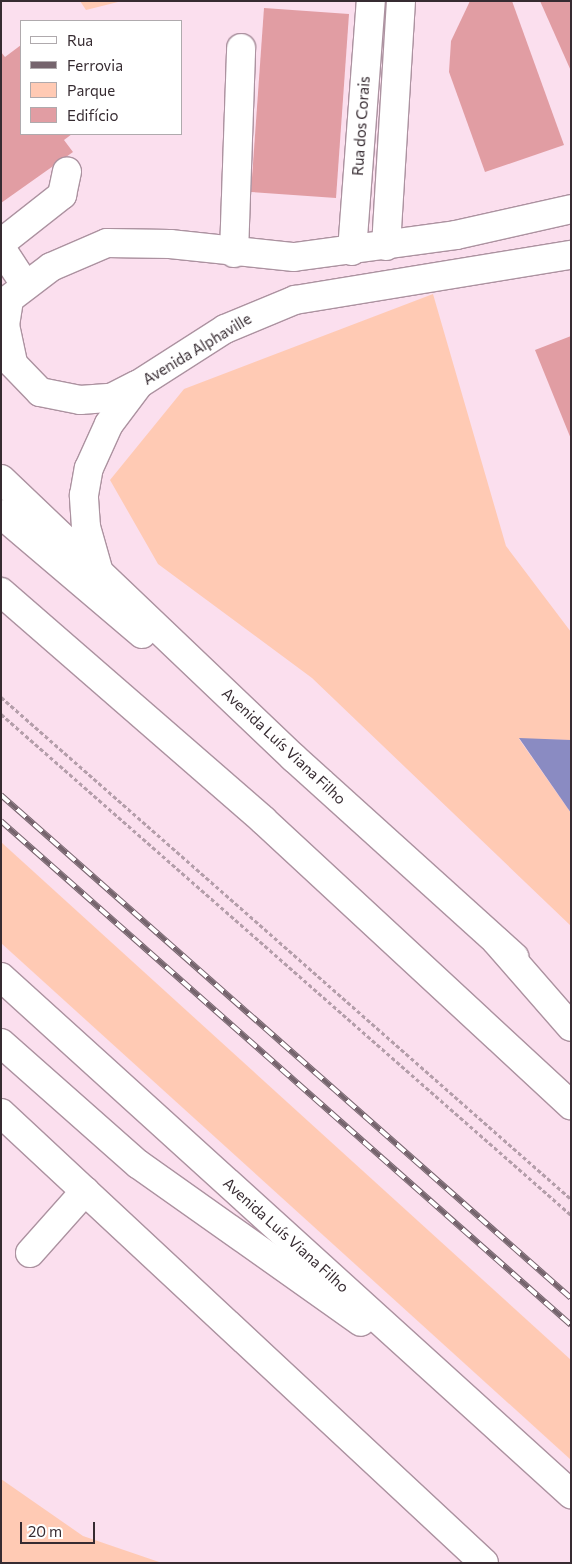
<!DOCTYPE html>
<meta charset="utf-8">
<style>
body{margin:0}
#map{position:relative;width:572px;height:1564px;overflow:hidden;background:#fbdfee;font-family:Commissioner,sans-serif}
div>[style]{position:absolute}
[style*='--x']{left:calc(var(--x)*1px);top:calc(var(--y)*1px);width:calc(var(--w)*1px);rotate:calc(var(--a)*1deg)}
.green>*{inset:0;background:#ffcab4}
.water>*{inset:0;background:#8a8bc2}
.building>*{inset:0;background:#e19da3}
.path>*{height:3px;margin-top:-1.5px;transform-origin:0;background:repeating-linear-gradient(90deg,#b49eaa 0 4px,transparent 0 6.5px)}
.roads{filter:drop-shadow(1px 0 #ac92a0) drop-shadow(-1px 0 #ac92a0) drop-shadow(0 1px #ac92a0) drop-shadow(0 -1px #ac92a0)}
.minor>*{height:28px;margin:-14px;padding:0 14px;transform-origin:14px;border-radius:14px;background:#fff}
.major>*{height:28px;margin:-14px;padding:0 14px;transform-origin:14px;border-radius:14px;background:#fff}
.highway>*{height:28px;margin:-14px;padding:0 14px;transform-origin:14px;border-radius:14px;background:#fff}
.rail>*{height:5.5px;margin-top:-2.75px;transform-origin:0;background:repeating-linear-gradient(90deg,#fff 0 11px,#75646d 0 22px);box-sizing:border-box;border-block:1px solid #75646d}
span{translate:-50% -50%;white-space:nowrap;text-align:center;line-height:1.15;-webkit-text-stroke:4.5px #fff;paint-order:stroke}
.street-label{font-size:15px;color:#362b31}
.frame{position:absolute;inset:0;border:2px solid #362b31;pointer-events:none}
.legend{position:absolute;left:20px;top:20px;width:162px;height:115px;box-sizing:border-box;background:#fff;border:1px solid #afaaad;margin:0;padding:6px 9px;list-style:none;font-size:15px;color:#362b31}
.legend li{display:flex;align-items:center;gap:10px;height:25px}
.legend b{width:25px;border:1px solid #afaaad}
.scale{position:absolute;left:20px;top:1522px;width:75px;height:22px;box-sizing:border-box;border:2px solid #362b31;border-top:0;padding-left:6px;font-size:15px;line-height:18px;white-space:nowrap;color:#362b31;-webkit-text-stroke:4px #fff;paint-order:stroke}
</style>
<div id="map">
<div class="green">
<div style="clip-path:polygon(80px 1px,122px 1px,86px 10px)"></div>
<div style="clip-path:polygon(433px 294px,506px 546px,571px 632px,571px 740px,519px 739px,571px 813px,571px 926px,312px 678px,158px 564px,110px 480px,184px 389px)"></div>
<div style="clip-path:polygon(1px 842px,571px 1360px,571px 1460px,1px 943px)"></div>
<div style="clip-path:polygon(1px 1479px,83px 1536px,162px 1563px,1px 1563px)"></div>
</div>
<div class="water">
<div style="clip-path:polygon(519px 738px,571px 740px,571px 813px)"></div>
</div>
<div class="building">
<div style="clip-path:polygon(470px 1px,512px 1px,564px 145px,485px 172px,449px 72px,451px 41px)"></div>
<div style="clip-path:polygon(540px 1px,571px 1px,571px 71px)"></div>
<div style="clip-path:polygon(264px 8px,349px 14px,336px 198px,251px 192px)"></div>
<div style="clip-path:polygon(21px 45px,21px 134px,72px 134px,64px 140px,73px 152px,1px 203px,1px 52px,5px 57px)"></div>
<div style="clip-path:polygon(571px 336px,571px 439px,535px 350px)"></div>
</div>
<div class="path">
<div style="--x:1;--y:697;--w:760;--a:41.37"></div>
<div style="--x:1;--y:714;--w:759;--a:41.31"></div>
</div>
<div class="roads">
<div class="minor">
<div style="--x:1;--y:243;--w:78;--a:-38.2"></div>
<div style="--x:62;--y:195;--w:24;--a:-78"></div>
<div style="--x:386;--y:246;--w:245;--a:-86.5"></div>
<div style="--x:1;--y:248;--w:45;--a:56.7"></div>
<div style="--x:352;--y:251;--w:251;--a:-85.7"></div>
<div style="--x:234;--y:253;--w:205;--a:-88"></div>
<div style="--x:9;--y:300;--w:25;--a:99"></div>
<div style="--x:5;--y:325;--w:40;--a:78"></div>
<div style="--x:13;--y:364;--w:39;--a:46"></div>
<div style="--x:40;--y:392;--w:41;--a:11.3"></div>
<div style="--x:80;--y:400;--w:31;--a:-4"></div>
<div style="--x:111;--y:398;--w:29;--a:-27"></div>
<div style="--x:1;--y:305;--w:63;--a:-37.2"></div>
<div style="--x:51;--y:267;--w:61;--a:-23.2"></div>
<div style="--x:107;--y:243;--w:63;--a:0.9"></div>
<div style="--x:170;--y:244;--w:125;--a:6"></div>
<div style="--x:294;--y:257;--w:163;--a:-7.7"></div>
<div style="--x:456;--y:235;--w:118;--a:-12.7"></div>
<div style="--x:98;--y:569;--w:44;--a:-105.9"></div>
<div style="--x:86;--y:527;--w:32;--a:-94"></div>
<div style="--x:84;--y:495;--w:27;--a:-80"></div>
<div style="--x:89;--y:468;--w:48;--a:-65.6"></div>
<div style="--x:109;--y:424;--w:50;--a:-53.1"></div>
<div style="--x:139;--y:384;--w:102;--a:-32.6"></div>
<div style="--x:225;--y:329;--w:76;--a:-22.5"></div>
<div style="--x:295;--y:300;--w:280;--a:-9.3"></div>
<div style="--x:30;--y:1253;--w:83;--a:-48.4"></div>
</div>
<div class="major">
<div style="--x:1;--y:479;--w:405;--a:43.6"></div>
<div style="--x:294;--y:758;--w:297;--a:42.1"></div>
<div style="--x:1;--y:514;--w:185;--a:40.4"></div>
<div style="--x:1;--y:1113;--w:660;--a:42.97"></div>
</div>
<div class="highway">
<div style="--x:1;--y:592;--w:347;--a:41"></div>
<div style="--x:263;--y:820;--w:420;--a:42.8"></div>
<div style="--x:496;--y:941;--w:114;--a:48.9"></div>
<div style="--x:1;--y:977;--w:770;--a:42.21"></div>
<div style="--x:1;--y:1043;--w:183;--a:41.5"></div>
<div style="--x:138;--y:1164;--w:273;--a:35.3"></div>
</div>
</div>
<div class="rail">
<div style="--x:1;--y:795;--w:760;--a:41.43"></div>
<div style="--x:1;--y:821;--w:761;--a:41.48"></div>
</div>
<div class="street-label">
<span style="left:361px;top:126px;rotate:-86deg">Rua dos Corais</span>
<span style="left:197px;top:349px;rotate:-31deg">Avenida Alphaville</span>
<span style="left:284px;top:746px;rotate:43deg">Avenida Luís Viana Filho</span>
<span style="left:286px;top:1235px;rotate:42deg">Avenida Luís Viana Filho</span>
</div>
<div class="frame"></div>
<ul class="legend">
<li><b style="height:6px;background:#fff"></b>Rua</li>
<li><b style="height:6px;background:#75646d"></b>Ferrovia</li>
<li><b style="height:14px;background:#ffcab4"></b>Parque</li>
<li><b style="height:14px;background:#e19da3"></b>Edifício</li>
</ul>
<div class="scale">20 m</div>
</div>
